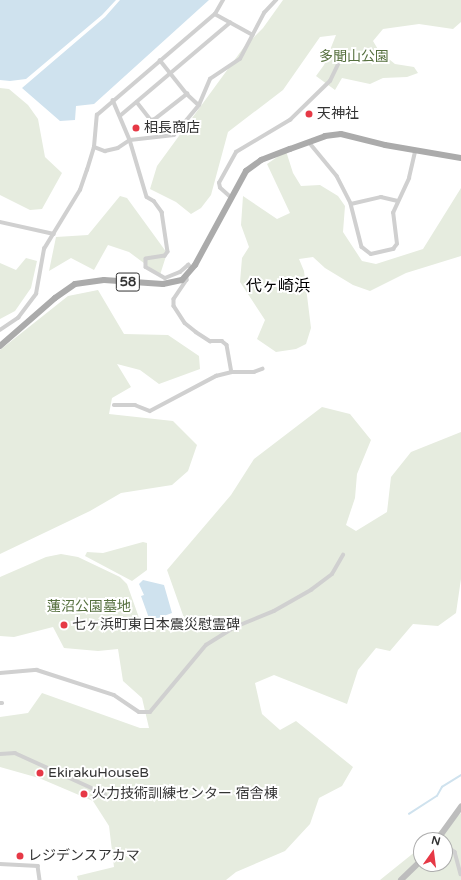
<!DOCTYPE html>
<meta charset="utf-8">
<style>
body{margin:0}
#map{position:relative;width:461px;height:880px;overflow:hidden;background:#fff;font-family:"Varela Round","Noto Sans JP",sans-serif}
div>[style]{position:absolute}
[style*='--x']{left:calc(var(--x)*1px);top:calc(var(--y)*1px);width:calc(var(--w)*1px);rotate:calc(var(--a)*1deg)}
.green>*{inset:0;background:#e6ecdf}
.water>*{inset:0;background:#cfe2ee}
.stream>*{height:1.5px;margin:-0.75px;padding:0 0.75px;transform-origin:0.75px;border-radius:0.75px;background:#cfe2ee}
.street>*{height:3.5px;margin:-1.75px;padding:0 1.75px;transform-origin:1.75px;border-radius:1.75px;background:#d0d0d0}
.secondary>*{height:5.5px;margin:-2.75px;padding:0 2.75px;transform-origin:2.75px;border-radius:2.75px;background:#bdbdbd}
.primary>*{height:6px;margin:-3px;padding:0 3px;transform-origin:3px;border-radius:3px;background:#ababab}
.dots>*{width:11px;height:11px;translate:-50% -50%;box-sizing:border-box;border:2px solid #fff;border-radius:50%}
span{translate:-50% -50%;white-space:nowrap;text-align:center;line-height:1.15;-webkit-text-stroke:4px #fff;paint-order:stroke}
.shield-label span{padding:1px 3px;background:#fff;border:1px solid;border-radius:3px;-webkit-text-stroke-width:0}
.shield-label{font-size:13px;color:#333;font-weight:700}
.park-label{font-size:14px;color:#56703f}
.poi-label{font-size:14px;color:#333}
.left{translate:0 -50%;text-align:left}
.quarter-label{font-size:16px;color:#000}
.north{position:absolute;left:413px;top:832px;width:40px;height:40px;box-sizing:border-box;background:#fff;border:1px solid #adadad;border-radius:50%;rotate:14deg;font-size:11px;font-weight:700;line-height:16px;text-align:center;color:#333}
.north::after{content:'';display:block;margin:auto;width:14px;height:18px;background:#e63946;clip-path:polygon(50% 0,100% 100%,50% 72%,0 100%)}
</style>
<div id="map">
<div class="green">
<div style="clip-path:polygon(283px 0,461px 0,461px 22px,453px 29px,419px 24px,383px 29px,373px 41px,379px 51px,395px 64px,414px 67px,418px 73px,407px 77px,383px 78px,370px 84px,342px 78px,335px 90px,316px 76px,324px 65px,336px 35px,320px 37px,283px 90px,228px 132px,211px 195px,201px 208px,191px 214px,176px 202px,150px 189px,157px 166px,244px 47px,263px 28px)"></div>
<div style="clip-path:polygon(0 88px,9px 89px,28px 105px,38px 119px,45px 157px,62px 173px,42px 209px,30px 210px,0 195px)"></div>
<div style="clip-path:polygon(286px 151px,293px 173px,301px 186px,320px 185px,338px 196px,345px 206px,343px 232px,362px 261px,376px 264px,423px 249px,461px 188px,461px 256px,406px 273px,370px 291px,353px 285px,325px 268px,313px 257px,299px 259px,304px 271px,311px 328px,306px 344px,296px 349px,276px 352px,257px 339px,265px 320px,240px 282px,242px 258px,249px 247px,241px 225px,243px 196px,277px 219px,290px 213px,267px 164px)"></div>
<div style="clip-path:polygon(120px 196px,127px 198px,167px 253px,160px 275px,129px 252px,108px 245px,94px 270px,71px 258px,49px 271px,56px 237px,88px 235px)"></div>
<div style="clip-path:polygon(26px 258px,37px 261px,31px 288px,15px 311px,0 319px,0 263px,16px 270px)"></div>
<div style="clip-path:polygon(98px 290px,124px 334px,168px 335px,199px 356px,200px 369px,159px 384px,140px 370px,117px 364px,131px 387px,112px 398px,109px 414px,173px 421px,197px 445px,188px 471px,172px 485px,121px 493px,90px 511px,0 554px,0 350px,68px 296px)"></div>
<div style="clip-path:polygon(322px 407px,350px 414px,371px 440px,357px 474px,355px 498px,346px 525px,356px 531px,387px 512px,391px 477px,411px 452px,461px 432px,461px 579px,456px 613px,438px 626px,413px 624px,390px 651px,376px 648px,358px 670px,347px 704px,274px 675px,255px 683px,262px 714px,280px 730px,296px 721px,353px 767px,342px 786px,319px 798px,310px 824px,285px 851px,236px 872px,226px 880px,78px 880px,77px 876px,114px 867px,109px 826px,93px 801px,39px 778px,0 767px,0 717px,28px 713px,42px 693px,140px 728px,149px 728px,142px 698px,123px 681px,118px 649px,98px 651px,64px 648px,53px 627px,14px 637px,0 636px,0 577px,46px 557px,61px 554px,78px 557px,120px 577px,127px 584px,143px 629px,184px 618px,167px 570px,231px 495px,254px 459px)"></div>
<div style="clip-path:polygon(143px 542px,147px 543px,147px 570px,132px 581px,85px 556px,87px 552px,103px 553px)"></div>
<div style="clip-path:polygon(461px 813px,461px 880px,380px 880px,421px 847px,421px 864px,445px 864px,445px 840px,429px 840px)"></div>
</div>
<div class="water">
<div style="clip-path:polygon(0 0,116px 0,102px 15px,26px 79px,10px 81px,0 80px)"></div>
<div style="clip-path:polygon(120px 0,209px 0,94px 104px,76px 106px,75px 120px,60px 121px,22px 88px,105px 17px)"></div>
<div style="clip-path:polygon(143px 580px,164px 585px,172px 613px,150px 621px,141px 596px,144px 595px,139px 584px)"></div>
</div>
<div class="stream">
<div style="--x:409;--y:814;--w:33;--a:-33"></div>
<div style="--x:437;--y:796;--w:10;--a:-61"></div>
<div style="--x:442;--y:787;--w:22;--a:-32"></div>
</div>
<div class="street">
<div style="--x:215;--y:14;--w:43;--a:28.9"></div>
<div style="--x:160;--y:60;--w:43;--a:51.5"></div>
<div style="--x:187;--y:94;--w:16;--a:43"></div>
<div style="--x:113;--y:100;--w:43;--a:67"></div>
<div style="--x:130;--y:140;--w:44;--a:-6.5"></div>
<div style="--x:174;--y:135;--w:39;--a:-50"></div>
<div style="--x:199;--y:105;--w:28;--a:-67"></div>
<div style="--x:210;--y:79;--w:36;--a:-34"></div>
<div style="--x:240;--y:59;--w:52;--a:-62.4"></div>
<div style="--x:264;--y:13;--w:18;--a:-47"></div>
<div style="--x:137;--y:102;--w:23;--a:52"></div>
<div style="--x:151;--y:120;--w:4;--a:-14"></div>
<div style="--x:155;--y:119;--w:41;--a:-38"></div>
<div style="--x:121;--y:115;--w:143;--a:-40.2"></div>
<div style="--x:309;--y:142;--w:44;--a:50.5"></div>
<div style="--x:337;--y:176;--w:31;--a:63"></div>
<div style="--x:351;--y:204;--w:44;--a:75.7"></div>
<div style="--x:362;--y:247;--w:11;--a:38"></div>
<div style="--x:371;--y:254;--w:23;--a:-13"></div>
<div style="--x:393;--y:249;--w:6;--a:-51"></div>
<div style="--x:397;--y:244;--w:31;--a:-97"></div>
<div style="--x:393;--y:213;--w:38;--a:-65"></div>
<div style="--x:409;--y:178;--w:28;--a:-77"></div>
<div style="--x:94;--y:147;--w:12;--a:20"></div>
<div style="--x:105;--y:151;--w:13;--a:-13"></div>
<div style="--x:118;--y:148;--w:14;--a:-34"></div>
<div style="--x:130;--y:140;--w:59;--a:73.4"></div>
<div style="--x:147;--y:197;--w:8;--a:30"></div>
<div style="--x:154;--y:201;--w:14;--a:54"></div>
<div style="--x:162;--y:212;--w:40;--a:81.5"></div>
<div style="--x:168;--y:252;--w:5;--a:127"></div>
<div style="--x:165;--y:256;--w:19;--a:171"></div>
<div style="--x:146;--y:259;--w:8;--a:90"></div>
<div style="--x:146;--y:267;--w:22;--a:30"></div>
<div style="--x:165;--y:278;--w:16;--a:-22"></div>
<div style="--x:180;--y:272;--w:11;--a:-41"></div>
<div style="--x:188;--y:265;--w:6;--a:31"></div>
<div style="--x:230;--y:197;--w:13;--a:-138"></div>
<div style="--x:220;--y:188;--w:5;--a:-101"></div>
<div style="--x:219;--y:183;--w:35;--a:-61"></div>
<div style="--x:236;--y:152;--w:63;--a:-30.7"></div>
<div style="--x:290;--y:120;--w:56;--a:-44.3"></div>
<div style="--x:330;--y:81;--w:28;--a:-64"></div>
<div style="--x:351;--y:204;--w:31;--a:-13"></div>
<div style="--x:381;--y:197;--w:17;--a:13"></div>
<div style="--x:0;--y:222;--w:55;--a:12.5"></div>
<div style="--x:187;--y:276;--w:4;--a:90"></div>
<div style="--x:187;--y:280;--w:23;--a:124"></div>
<div style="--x:174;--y:299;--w:7;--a:90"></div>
<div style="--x:174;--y:306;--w:20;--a:57"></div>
<div style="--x:185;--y:323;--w:14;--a:39"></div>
<div style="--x:196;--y:332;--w:17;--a:33"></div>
<div style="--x:210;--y:341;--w:12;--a:0"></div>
<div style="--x:222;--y:341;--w:6;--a:39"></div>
<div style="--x:227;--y:345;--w:27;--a:80"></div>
<div style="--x:0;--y:330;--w:22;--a:-34"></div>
<div style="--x:18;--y:318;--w:30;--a:-53"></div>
<div style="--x:36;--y:294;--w:46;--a:-79.9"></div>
<div style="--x:44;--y:249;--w:69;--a:-58.6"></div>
<div style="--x:80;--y:190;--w:21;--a:-71"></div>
<div style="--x:87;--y:170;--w:24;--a:-73"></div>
<div style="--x:94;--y:147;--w:32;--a:-85"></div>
<div style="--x:97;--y:115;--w:155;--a:-40.6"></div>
<div style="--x:215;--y:14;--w:16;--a:-60"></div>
<div style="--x:114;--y:405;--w:21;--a:0"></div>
<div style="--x:135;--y:405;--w:16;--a:22"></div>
<div style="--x:150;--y:411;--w:75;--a:-27.9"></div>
<div style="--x:216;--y:376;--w:16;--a:-14"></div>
<div style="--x:232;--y:372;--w:22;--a:0"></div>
<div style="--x:254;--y:372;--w:9;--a:-21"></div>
<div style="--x:0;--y:673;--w:37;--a:-5"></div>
<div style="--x:37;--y:670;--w:81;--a:18"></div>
<div style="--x:114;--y:695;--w:30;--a:34"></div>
<div style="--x:139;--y:712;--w:11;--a:0"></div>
<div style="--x:150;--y:712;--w:87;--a:-50.1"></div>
<div style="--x:206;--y:645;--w:34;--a:-32"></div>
<div style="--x:235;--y:627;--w:42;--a:-22.3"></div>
<div style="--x:274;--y:611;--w:43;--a:-29.6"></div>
<div style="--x:311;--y:590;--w:26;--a:-37"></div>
<div style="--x:332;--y:574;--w:22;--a:-60"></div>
<div style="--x:0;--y:703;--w:2;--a:0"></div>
<div style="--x:0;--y:754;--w:15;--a:-4"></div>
<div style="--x:15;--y:753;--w:99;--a:24.5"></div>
<div style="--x:445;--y:845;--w:12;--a:35"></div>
<div style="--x:455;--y:852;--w:23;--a:75"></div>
<div style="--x:0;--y:864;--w:38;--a:3"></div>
<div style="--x:38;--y:866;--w:14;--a:82"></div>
</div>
<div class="secondary">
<div style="--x:437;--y:840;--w:41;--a:-54"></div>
<div style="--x:401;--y:880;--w:28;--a:-44"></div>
</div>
<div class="primary">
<div style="--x:0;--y:346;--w:73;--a:-41.1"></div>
<div style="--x:55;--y:298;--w:24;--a:-35"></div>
<div style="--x:75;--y:284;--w:29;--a:-8"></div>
<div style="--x:104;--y:280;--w:59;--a:3.9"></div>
<div style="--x:163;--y:284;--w:19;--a:-12"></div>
<div style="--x:182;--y:280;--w:20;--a:-49"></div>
<div style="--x:195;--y:265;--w:107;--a:-61.5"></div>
<div style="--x:246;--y:171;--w:19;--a:-36"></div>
<div style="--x:261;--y:160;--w:31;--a:-21"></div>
<div style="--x:290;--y:149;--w:37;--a:-20"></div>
<div style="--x:325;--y:136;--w:16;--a:-7"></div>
<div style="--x:341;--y:134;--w:45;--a:14"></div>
<div style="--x:385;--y:145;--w:77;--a:9.7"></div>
</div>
<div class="dots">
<div style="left:309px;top:114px;background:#e63946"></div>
<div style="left:136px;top:128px;background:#e63946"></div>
<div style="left:64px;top:625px;background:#e63946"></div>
<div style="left:40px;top:773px;background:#e63946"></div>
<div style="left:84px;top:794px;background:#e63946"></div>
<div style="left:20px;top:856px;background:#e63946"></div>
</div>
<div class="shield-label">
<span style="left:128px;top:282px">58</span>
</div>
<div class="park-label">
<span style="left:354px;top:57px">多聞山公園</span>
<span style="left:89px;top:607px">蓮沼公園墓地</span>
</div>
<div class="poi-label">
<span class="left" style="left:317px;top:114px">天神社</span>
<span class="left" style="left:144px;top:128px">相長商店</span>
<span class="left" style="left:72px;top:625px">七ヶ浜町東日本震災慰霊碑</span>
<span class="left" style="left:48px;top:773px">EkirakuHouseB</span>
<span class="left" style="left:92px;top:794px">火力技術訓練センター 宿舎棟</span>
<span class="left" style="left:28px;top:856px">レジデンスアカマ</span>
</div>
<div class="quarter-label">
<span style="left:278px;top:286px">代ヶ崎浜</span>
</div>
<div class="north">N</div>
</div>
